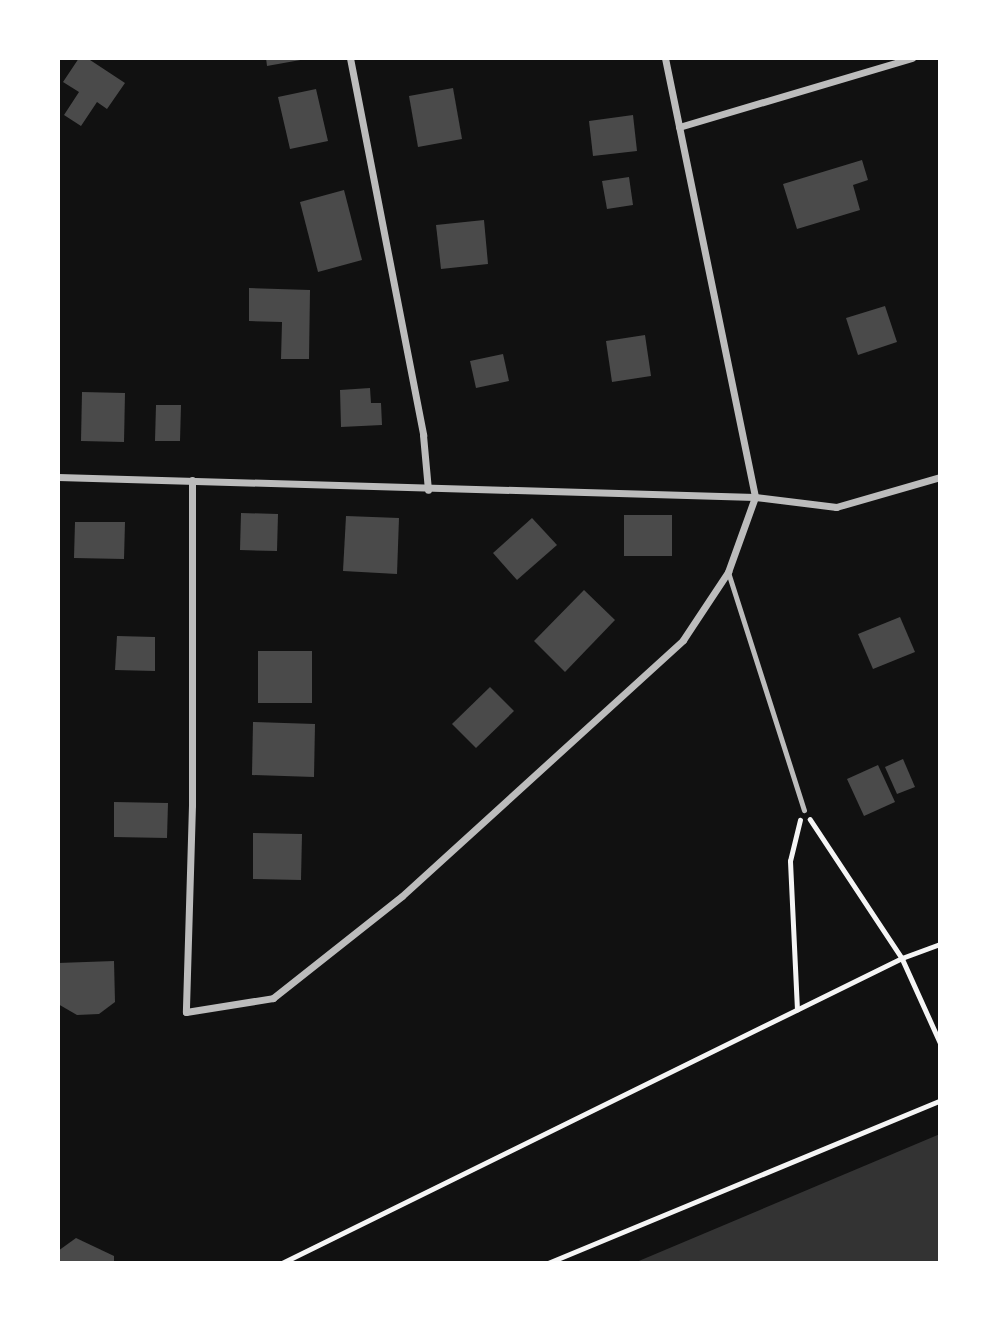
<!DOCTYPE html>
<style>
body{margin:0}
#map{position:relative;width:998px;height:1321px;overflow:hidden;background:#111;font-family:"Work Sans",sans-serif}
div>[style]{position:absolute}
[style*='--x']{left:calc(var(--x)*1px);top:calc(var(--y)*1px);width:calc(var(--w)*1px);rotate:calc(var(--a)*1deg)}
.water>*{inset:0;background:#333}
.building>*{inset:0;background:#4a4a4a}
.path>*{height:4.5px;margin:-2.25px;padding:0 2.25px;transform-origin:2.25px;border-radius:2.25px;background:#f5f5f5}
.service>*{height:5px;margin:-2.5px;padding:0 2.5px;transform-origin:2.5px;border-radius:2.5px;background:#bcbcbc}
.minor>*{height:7px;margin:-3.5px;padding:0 3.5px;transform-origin:3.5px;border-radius:3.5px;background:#bcbcbc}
span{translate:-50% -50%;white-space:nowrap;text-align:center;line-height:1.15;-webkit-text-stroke:5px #fff;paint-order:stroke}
.frame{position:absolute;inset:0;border:60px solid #fff;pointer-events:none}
</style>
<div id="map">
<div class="water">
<div style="clip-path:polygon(940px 1134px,940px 1263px,634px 1263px)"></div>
</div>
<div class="building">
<div style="clip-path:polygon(79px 58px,87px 58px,125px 83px,107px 109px,97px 102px,81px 126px,64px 115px,79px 92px,63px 82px)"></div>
<div style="clip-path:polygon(266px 58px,306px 58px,306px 59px,267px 66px)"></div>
<div style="clip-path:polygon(453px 88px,462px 139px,418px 147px,409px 96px)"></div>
<div style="clip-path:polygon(316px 89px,328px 141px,290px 149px,278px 97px)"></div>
<div style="clip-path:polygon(633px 115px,637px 151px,593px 156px,589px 121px)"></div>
<div style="clip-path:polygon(862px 160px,868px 180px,853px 185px,860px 210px,797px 229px,783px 184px)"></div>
<div style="clip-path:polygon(629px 177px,633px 205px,607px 209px,602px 181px)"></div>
<div style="clip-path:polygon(344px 190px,362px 260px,318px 272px,300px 202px)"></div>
<div style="clip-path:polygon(484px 220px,488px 264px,441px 269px,436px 225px)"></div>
<div style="clip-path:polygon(249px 288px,310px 290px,309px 359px,281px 359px,282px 322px,249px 321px)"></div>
<div style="clip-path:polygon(885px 306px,897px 342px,858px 355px,846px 318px)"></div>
<div style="clip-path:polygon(645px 335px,651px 376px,612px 382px,606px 341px)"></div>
<div style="clip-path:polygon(503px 354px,509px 381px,476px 388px,470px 361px)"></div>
<div style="clip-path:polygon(370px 388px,371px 403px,381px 403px,382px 425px,341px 427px,340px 390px)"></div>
<div style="clip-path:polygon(82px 392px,125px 393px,124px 442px,81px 441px)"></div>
<div style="clip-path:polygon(156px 405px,181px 405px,180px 441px,155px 441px)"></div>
<div style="clip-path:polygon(241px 513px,278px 514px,277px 551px,240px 550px)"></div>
<div style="clip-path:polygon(624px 515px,672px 515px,672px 556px,624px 556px)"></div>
<div style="clip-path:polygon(346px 516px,399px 518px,397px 574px,343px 571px)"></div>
<div style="clip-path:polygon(532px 518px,557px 545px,517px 580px,493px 553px)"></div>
<div style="clip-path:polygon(75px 522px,125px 522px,124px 559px,74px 558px)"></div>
<div style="clip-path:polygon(584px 590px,615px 620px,565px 672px,534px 641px)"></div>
<div style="clip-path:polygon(900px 617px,915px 652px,873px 669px,858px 634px)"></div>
<div style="clip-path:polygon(117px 636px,155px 637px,155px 671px,115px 670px)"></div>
<div style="clip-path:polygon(258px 651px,312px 651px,312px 703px,258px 703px)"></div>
<div style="clip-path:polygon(490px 687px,514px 711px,476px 748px,452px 724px)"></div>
<div style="clip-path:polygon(253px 722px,315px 724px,314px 777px,252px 775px)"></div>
<div style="clip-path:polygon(903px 759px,915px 787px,897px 794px,885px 767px)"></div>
<div style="clip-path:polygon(878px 765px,895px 802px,864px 816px,847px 779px)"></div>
<div style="clip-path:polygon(114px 802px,168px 803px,167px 838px,114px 837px)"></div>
<div style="clip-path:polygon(253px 833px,302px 834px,301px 880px,253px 879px)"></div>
<div style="clip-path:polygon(114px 961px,115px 1002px,99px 1014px,77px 1015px,58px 1004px,58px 963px)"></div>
<div style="clip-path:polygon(76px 1238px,114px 1256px,114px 1263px,58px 1263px,58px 1251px)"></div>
</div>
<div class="path">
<div style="--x:810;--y:819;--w:167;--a:56.5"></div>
<div style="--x:902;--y:958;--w:92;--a:65.7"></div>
<div style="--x:797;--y:1010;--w:149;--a:-92.7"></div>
<div style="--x:790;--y:861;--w:42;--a:-76.3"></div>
<div style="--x:282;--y:1263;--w:691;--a:-26.19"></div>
<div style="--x:902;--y:958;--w:40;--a:-20.2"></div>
<div style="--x:548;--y:1263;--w:424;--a:-22.5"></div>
</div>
<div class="service">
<div style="--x:728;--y:572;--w:250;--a:72.3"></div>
</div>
<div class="minor">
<div style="--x:350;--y:58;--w:384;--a:79"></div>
<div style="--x:423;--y:435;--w:55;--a:84.8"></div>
<div style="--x:665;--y:58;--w:448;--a:78.4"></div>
<div style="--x:679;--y:127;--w:243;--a:-16.5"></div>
<div style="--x:58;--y:477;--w:697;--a:1.64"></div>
<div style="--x:755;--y:497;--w:82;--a:7"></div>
<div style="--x:836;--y:507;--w:108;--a:-16.1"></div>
<div style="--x:192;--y:480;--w:325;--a:90"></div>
<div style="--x:192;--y:805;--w:207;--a:91.7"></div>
<div style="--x:186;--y:1012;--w:88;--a:-9.1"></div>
<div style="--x:273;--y:998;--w:164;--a:-38.3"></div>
<div style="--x:402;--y:896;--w:380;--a:-42.3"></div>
<div style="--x:683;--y:640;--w:82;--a:-56.5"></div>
<div style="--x:728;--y:572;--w:80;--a:-70.2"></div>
</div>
<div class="frame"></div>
</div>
